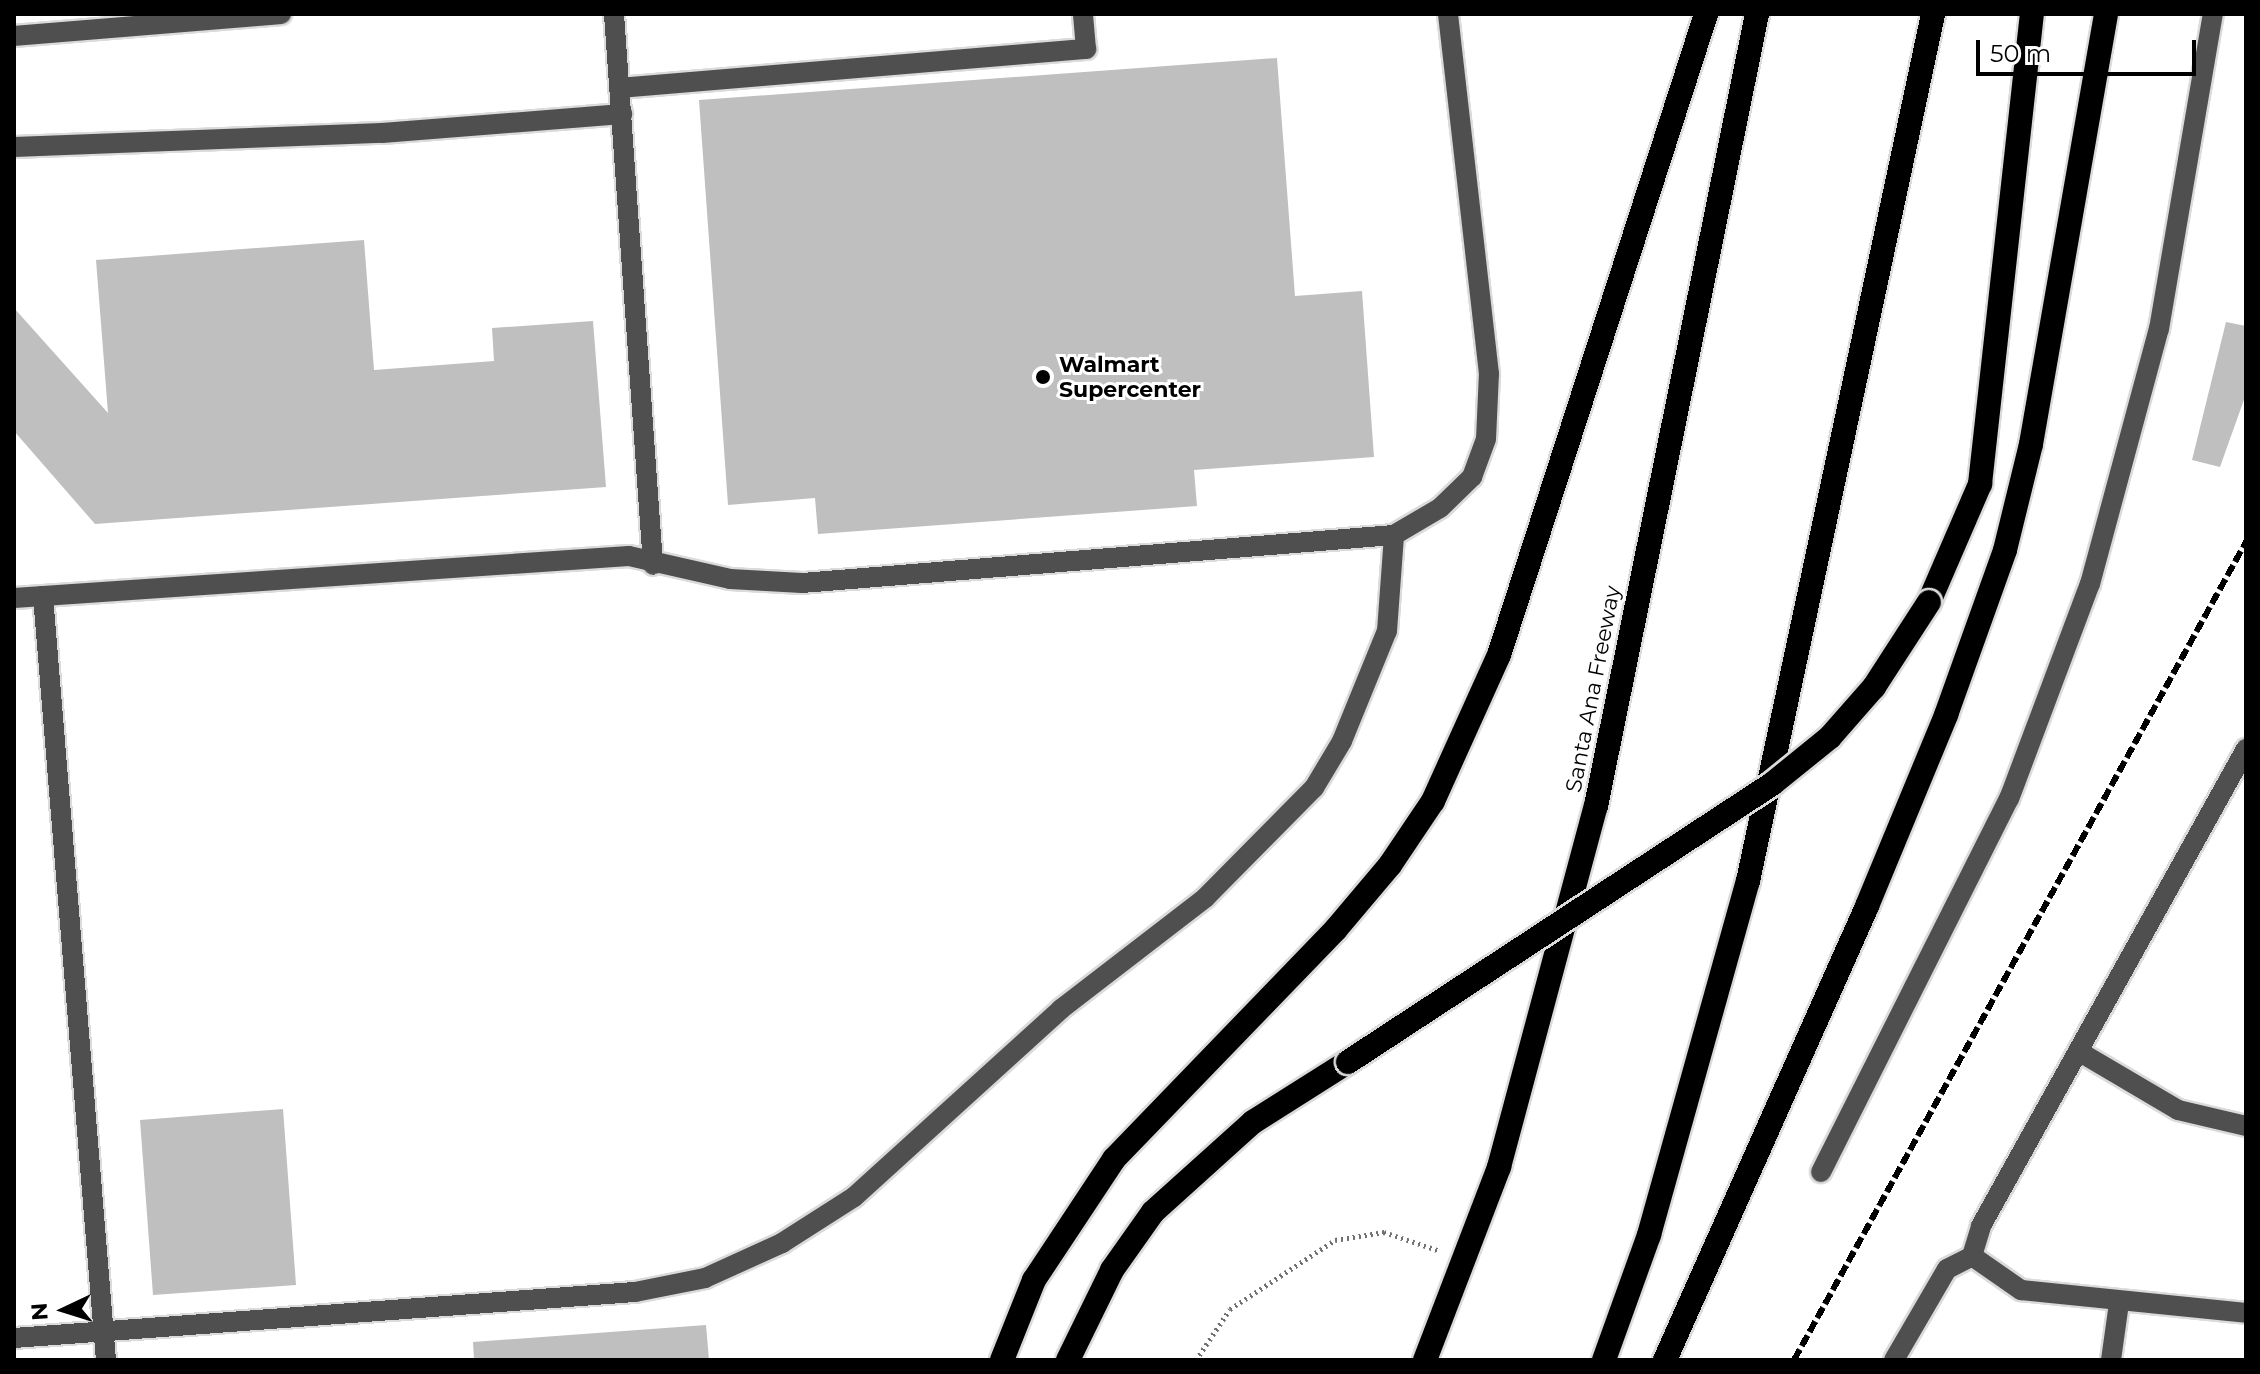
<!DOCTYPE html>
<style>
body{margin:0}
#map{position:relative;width:2260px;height:1374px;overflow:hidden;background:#fff;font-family:Montserrat,sans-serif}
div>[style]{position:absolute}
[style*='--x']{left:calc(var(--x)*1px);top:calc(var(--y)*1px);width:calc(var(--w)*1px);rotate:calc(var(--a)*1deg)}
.building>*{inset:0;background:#bfbfbf}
.path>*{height:5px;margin-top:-2.5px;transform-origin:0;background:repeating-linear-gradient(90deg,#717171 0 2px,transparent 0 6px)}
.roads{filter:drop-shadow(2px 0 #dbdbdb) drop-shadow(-2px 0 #dbdbdb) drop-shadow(0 2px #dbdbdb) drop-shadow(0 -2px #dbdbdb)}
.minor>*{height:20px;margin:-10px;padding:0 10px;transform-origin:10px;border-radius:10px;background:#4f4f4f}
.highway>*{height:24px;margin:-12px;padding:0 12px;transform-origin:12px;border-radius:12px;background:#000}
.rail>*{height:6px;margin-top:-3px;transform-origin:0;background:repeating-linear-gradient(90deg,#000 0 12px,transparent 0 16px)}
.bridges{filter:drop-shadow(2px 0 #dbdbdb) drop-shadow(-2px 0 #dbdbdb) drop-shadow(0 2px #dbdbdb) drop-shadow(0 -2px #dbdbdb)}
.highway-bridge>*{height:24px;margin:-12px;padding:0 12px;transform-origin:12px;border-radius:12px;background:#000}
.dots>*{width:22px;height:22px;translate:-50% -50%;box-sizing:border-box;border:4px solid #fff;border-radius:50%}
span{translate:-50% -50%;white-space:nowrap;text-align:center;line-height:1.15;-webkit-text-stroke:6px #fff;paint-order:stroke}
.poi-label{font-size:22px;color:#000;font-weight:700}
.left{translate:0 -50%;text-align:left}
.street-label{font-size:22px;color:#000}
.frame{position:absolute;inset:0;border:16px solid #000;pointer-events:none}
.north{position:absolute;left:24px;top:1270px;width:80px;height:80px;-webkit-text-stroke:6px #fff;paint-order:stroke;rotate:266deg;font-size:22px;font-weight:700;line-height:32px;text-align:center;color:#000}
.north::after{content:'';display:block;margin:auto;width:28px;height:36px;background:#000;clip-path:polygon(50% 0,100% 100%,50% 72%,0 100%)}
.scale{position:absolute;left:1976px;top:40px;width:220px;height:36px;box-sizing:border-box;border:4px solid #000;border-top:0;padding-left:10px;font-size:24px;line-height:28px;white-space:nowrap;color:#000;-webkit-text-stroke:6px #fff;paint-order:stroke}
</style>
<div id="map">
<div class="building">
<div style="clip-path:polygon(1277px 58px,1295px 296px,1362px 291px,1374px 457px,1194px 470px,1197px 506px,818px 534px,815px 498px,728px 505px,699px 100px)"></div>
<div style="clip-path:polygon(364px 240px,374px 370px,494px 361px,492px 328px,593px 321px,606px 487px,95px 524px,14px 431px,14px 308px,108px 413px,96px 260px)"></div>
<div style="clip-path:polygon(2226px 322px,2246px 326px,2246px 394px,2220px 467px,2192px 460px)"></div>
<div style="clip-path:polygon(283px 1109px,296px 1285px,153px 1295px,140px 1120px)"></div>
<div style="clip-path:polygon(706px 1325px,709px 1360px,474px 1360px,473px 1342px)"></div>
</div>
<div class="path">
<div style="--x:1196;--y:1360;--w:61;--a:-56.3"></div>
<div style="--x:1230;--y:1309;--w:126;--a:-33.3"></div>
<div style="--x:1335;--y:1240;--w:50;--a:-9.3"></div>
<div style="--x:1384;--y:1232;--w:59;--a:18.7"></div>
</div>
<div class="roads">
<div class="minor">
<div style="--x:614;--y:14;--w:552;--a:85.95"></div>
<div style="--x:14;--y:36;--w:268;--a:-4.7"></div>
<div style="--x:620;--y:88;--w:468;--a:-4.8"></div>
<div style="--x:1086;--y:49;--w:35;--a:-95"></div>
<div style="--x:14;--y:147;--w:368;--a:-2.2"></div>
<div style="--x:382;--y:133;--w:241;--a:-4.5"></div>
<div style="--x:43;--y:596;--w:767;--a:85.29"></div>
<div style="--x:14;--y:598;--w:616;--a:-3.91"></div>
<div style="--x:629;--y:556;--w:104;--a:12.8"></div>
<div style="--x:730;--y:579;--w:72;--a:3.2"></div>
<div style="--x:802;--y:583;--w:594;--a:-4.64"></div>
<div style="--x:1394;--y:535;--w:53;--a:-30.4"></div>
<div style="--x:1440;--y:508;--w:45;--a:-44.1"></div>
<div style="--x:1472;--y:477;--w:40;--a:-69.8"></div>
<div style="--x:1486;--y:439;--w:65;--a:-87.4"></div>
<div style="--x:1489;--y:374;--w:362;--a:-96.5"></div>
<div style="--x:2078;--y:1051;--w:116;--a:30.5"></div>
<div style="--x:2178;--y:1110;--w:70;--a:13.2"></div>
<div style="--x:1821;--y:1172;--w:418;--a:-63.3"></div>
<div style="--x:2009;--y:799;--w:230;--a:-69.4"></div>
<div style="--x:2090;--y:584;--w:264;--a:-74.9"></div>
<div style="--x:2159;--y:329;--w:320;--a:-80.3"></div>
<div style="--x:1972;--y:1256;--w:60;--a:34.8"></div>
<div style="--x:2021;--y:1290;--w:226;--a:5.8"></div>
<div style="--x:14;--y:1338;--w:623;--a:-4.24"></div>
<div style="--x:635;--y:1292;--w:71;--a:-11.3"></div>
<div style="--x:705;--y:1278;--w:85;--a:-24.4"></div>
<div style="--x:782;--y:1243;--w:85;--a:-32.6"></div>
<div style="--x:854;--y:1197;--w:280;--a:-42.2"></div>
<div style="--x:1061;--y:1009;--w:182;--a:-37.6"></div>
<div style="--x:1205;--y:898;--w:155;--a:-45.3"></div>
<div style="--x:1314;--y:788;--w:55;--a:-59.2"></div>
<div style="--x:1342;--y:741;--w:119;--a:-67.8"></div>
<div style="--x:1387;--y:631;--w:96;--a:-85.8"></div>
<div style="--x:1894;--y:1360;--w:105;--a:-59.8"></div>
<div style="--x:1947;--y:1269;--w:28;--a:-27"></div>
<div style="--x:1972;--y:1256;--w:31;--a:-73"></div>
<div style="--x:1981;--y:1226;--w:546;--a:-60.95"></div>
<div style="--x:2111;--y:1360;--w:58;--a:-82"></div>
</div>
<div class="highway">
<div style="--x:1929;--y:602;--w:129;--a:-66.6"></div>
<div style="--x:1980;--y:484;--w:473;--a:-83.7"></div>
<div style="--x:1002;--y:1360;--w:86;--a:-68.2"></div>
<div style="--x:1034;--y:1280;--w:145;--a:-56.5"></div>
<div style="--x:1114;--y:1159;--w:320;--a:-46"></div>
<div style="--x:1336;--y:929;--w:84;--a:-49.8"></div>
<div style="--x:1390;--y:865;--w:77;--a:-56.1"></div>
<div style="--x:1433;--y:801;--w:160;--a:-65.7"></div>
<div style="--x:1499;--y:655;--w:674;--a:-72.1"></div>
<div style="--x:1068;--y:1360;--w:100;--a:-63.9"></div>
<div style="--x:1112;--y:1270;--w:71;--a:-54.7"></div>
<div style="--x:1153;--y:1212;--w:135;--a:-42"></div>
<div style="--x:1253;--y:1122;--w:112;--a:-32.3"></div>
<div style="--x:1425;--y:1360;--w:207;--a:-69"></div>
<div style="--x:1499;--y:1167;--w:374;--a:-75"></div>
<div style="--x:1596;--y:806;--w:808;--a:-78.51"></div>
<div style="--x:1604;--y:1360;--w:133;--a:-70.2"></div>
<div style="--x:1649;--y:1235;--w:368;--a:-74.4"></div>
<div style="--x:1748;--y:881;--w:887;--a:-77.95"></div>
<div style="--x:1665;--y:1360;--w:497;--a:-66"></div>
<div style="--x:1867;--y:906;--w:207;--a:-67.5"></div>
<div style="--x:1946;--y:715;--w:175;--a:-70.3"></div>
<div style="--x:2005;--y:550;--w:109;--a:-76.2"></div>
<div style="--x:2031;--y:444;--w:436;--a:-80.1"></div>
</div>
</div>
<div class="rail">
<div style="--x:1794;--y:1360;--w:935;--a:-61.08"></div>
</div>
<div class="bridges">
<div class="highway-bridge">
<div style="--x:1348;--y:1062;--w:507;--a:-33.25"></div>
<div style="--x:1772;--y:784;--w:75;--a:-39"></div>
<div style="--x:1830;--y:737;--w:67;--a:-48.7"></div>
<div style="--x:1874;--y:687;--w:101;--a:-57.1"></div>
</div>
</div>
<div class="dots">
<div style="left:1043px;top:377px;background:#000"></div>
</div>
<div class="poi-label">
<span class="left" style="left:1059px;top:377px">Walmart<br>Supercenter</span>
</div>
<div class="street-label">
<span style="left:1593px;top:689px;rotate:-79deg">Santa Ana Freeway</span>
</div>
<div class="frame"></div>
<div class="north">N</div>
<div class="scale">50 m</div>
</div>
